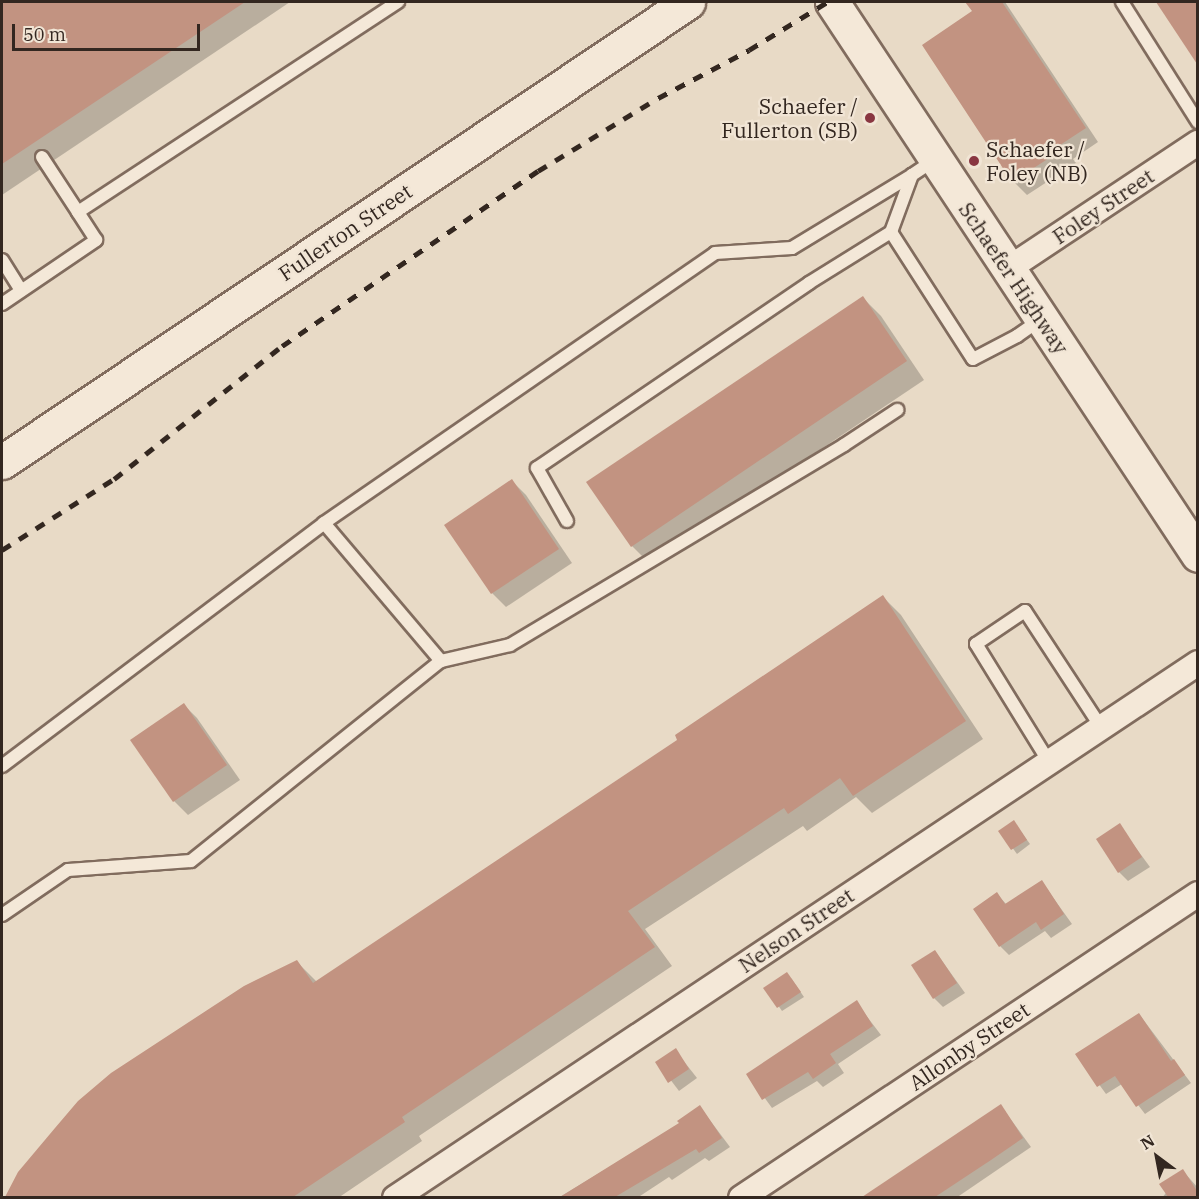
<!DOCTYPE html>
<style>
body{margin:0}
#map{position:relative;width:1199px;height:1199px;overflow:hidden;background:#e8dac6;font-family:"IBM Plex Serif",serif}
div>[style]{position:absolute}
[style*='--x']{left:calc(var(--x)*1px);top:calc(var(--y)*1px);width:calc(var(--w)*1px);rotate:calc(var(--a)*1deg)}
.shadow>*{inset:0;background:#0003}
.building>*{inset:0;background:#c29381}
.roads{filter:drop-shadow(2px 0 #816c5e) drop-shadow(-2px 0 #816c5e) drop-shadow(0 2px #816c5e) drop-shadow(0 -2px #816c5e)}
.lane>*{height:12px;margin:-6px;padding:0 6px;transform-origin:6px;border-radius:6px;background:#f4e8d8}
.street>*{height:24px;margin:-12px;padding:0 12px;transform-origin:12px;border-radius:12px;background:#f4e8d8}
.secondary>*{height:33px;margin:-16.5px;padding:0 16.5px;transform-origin:16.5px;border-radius:16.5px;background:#f4e8d8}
.rail>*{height:4.5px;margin-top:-2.25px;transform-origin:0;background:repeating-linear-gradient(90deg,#332720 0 10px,transparent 0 20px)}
.dots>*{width:16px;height:16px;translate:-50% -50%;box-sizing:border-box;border:3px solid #f1e5d5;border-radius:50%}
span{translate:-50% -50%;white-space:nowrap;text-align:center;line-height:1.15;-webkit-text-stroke:4.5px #f1e5d5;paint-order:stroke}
.poi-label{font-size:21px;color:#332720}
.right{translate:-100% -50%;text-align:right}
.left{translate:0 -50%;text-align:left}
.street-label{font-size:21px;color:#332720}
.frame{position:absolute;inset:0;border:3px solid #332720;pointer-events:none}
.north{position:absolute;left:1127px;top:1127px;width:60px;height:60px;-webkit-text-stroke:4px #f1e5d5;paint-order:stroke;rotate:328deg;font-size:16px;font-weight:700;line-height:24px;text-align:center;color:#332720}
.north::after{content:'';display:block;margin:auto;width:21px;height:27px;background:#332720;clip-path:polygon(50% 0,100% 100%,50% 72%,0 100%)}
.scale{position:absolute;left:12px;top:24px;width:188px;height:27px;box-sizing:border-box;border:3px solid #332720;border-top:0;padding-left:8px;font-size:18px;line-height:21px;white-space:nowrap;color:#332720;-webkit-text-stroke:4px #f1e5d5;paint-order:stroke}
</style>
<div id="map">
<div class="shadow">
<div style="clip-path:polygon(2px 2px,290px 2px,2px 195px)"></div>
<div style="clip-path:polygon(967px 2px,1005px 2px,1098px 142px,1073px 159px,1076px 163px,1027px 195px,1014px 182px,924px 45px,974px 12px)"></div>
<div style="clip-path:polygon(1158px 2px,1198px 2px,1198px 61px)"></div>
<div style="clip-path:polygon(863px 298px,881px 316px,924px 380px,650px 564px,632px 546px)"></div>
<div style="clip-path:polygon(512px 481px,526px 495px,572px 563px,506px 607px,492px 593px)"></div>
<div style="clip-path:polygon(883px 597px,901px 615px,983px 739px,872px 813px,856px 797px,807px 831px,803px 826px,645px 929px,672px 966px,419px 1136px,422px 1141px,338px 1198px,6px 1198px,20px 1172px,296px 961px,317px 982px,679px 741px)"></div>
<div style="clip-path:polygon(184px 705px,197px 718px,240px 780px,188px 815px,174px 801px,132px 740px)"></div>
<div style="clip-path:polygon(1014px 822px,1030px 844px,1017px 854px,1000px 831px)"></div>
<div style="clip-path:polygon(1119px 825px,1150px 867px,1128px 881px,1119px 872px)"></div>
<div style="clip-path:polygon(1042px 882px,1072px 924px,1051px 938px,1045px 931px,1009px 955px,1000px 946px,997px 894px,1007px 905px)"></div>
<div style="clip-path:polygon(935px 951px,965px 993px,943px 1007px,934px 998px)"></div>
<div style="clip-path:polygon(791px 978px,804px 997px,782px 1011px,766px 988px)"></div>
<div style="clip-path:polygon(856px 1002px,881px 1035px,838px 1064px,844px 1073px,823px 1087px,817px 1081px,772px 1108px,748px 1075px)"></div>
<div style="clip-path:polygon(1139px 1014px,1191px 1083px,1145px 1114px,1122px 1084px,1106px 1094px,1077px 1054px)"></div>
<div style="clip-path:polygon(675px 1050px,697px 1078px,679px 1091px,657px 1062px)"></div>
<div style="clip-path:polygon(1001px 1106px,1031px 1147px,956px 1198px,865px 1198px)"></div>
<div style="clip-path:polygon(700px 1107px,730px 1147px,709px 1161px,705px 1158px,672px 1180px,669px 1177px,637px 1198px,558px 1198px,681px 1124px)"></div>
<div style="clip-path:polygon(1183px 1171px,1198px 1188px,1198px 1198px,1162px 1198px)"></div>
</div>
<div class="building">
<div style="clip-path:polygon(2px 2px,245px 2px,2px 164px)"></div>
<div style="clip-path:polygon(965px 2px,1002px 2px,1086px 128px,1060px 145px,1063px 149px,1012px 182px,922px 45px,972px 11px)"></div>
<div style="clip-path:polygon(1156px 2px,1197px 2px,1197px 64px)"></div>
<div style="clip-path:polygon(863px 296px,907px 361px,631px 547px,586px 482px)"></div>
<div style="clip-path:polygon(512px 479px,559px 549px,491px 594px,444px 525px)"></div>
<div style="clip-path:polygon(883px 595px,966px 721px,853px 796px,840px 778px,788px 814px,784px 808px,628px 911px,655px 947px,402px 1117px,405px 1122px,293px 1197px,5px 1197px,18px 1172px,55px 1128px,78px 1101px,111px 1073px,244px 986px,297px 960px,313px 983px,677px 740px,675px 735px)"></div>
<div style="clip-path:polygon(184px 703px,227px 765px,173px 802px,130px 740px)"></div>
<div style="clip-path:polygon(1014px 820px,1027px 840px,1011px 850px,998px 831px)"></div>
<div style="clip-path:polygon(1120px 823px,1142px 857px,1118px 873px,1096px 839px)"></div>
<div style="clip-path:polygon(1042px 880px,1064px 914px,1041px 930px,1036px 922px,999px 947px,973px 909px,997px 892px,1005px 904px)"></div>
<div style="clip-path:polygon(935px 950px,957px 983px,933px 999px,911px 965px)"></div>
<div style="clip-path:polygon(787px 972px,801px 992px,777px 1008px,763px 988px)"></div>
<div style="clip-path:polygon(857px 1000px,873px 1026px,830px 1054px,836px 1063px,813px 1079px,808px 1072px,762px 1100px,746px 1074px)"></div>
<div style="clip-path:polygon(1139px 1013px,1171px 1061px,1174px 1059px,1185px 1075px,1136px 1107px,1115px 1076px,1097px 1087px,1075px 1054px)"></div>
<div style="clip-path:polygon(676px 1048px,689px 1069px,668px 1083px,655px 1062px)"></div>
<div style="clip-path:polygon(1001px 1104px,1023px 1138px,991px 1160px,935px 1197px,862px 1197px)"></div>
<div style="clip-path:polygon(700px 1105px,722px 1138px,699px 1153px,696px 1149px,615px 1197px,560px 1197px,679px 1123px,677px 1121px)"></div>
<div style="clip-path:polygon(1183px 1169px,1197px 1191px,1197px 1197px,1168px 1197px,1159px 1184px)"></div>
</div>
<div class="roads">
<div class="lane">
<div style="--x:1122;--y:2;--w:142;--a:57.7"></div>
<div style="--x:42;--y:157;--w:66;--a:56.8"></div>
<div style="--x:891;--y:232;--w:151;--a:57.2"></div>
<div style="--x:973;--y:359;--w:50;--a:-27.6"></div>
<div style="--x:1017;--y:336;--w:29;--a:-35"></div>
<div style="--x:2;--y:260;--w:36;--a:58"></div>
<div style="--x:2;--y:304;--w:114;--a:-34.2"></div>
<div style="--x:96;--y:240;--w:33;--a:-123"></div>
<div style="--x:78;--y:212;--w:383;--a:-33.3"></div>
<div style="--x:567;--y:521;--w:61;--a:-119.5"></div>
<div style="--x:537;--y:468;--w:329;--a:-34.2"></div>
<div style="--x:809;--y:283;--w:97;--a:-31.9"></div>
<div style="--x:891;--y:232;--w:61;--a:-69.8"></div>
<div style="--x:912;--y:175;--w:27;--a:-34"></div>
<div style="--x:441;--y:661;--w:71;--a:-13.1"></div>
<div style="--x:510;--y:645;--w:389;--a:-30.9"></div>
<div style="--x:844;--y:445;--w:64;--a:-33.4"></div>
<div style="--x:1049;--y:762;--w:139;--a:-121.7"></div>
<div style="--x:976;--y:644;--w:59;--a:-34"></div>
<div style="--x:1025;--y:611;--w:139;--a:56.8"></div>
<div style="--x:2;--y:766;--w:403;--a:-37"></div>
<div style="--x:324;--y:523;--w:475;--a:-34.6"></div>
<div style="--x:715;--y:253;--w:77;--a:-3.7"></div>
<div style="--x:792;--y:248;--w:140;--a:-31.3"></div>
<div style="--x:2;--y:915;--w:80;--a:-34.3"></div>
<div style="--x:68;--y:870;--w:123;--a:-4.2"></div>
<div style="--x:191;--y:861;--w:320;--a:-38.7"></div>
<div style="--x:441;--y:661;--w:181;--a:-130.3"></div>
</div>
<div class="street">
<div style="--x:1008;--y:269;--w:228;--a:-33.6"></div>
<div style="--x:395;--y:1198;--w:965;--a:-33.67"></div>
<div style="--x:741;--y:1198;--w:549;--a:-33.63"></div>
</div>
<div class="secondary">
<div style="--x:832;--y:2;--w:663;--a:56.5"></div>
<div style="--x:2;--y:462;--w:826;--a:-33.84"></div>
</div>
</div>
<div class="rail">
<div style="--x:2;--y:550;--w:133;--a:-32.4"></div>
<div style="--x:114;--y:479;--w:214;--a:-38.4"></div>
<div style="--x:282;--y:346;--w:310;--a:-34.4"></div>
<div style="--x:538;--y:171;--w:140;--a:-31.3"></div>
<div style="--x:658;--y:98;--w:103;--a:-27.8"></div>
<div style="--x:749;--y:50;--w:92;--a:-31.6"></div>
</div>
<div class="dots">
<div style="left:870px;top:118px;background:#893641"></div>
<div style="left:974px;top:161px;background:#893641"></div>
</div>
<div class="poi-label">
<span class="right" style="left:858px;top:118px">Schaefer /<br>Fullerton (SB)</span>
<span class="left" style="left:986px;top:161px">Schaefer /<br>Foley (NB)</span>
</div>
<div class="street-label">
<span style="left:1103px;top:206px;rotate:-34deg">Foley Street</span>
<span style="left:345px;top:232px;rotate:-34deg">Fullerton Street</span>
<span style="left:1014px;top:278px;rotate:56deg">Schaefer Highway</span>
<span style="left:796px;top:930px;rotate:-34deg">Nelson Street</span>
<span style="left:969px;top:1046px;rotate:-34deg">Allonby Street</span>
</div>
<div class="frame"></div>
<div class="north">N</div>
<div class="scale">50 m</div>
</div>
